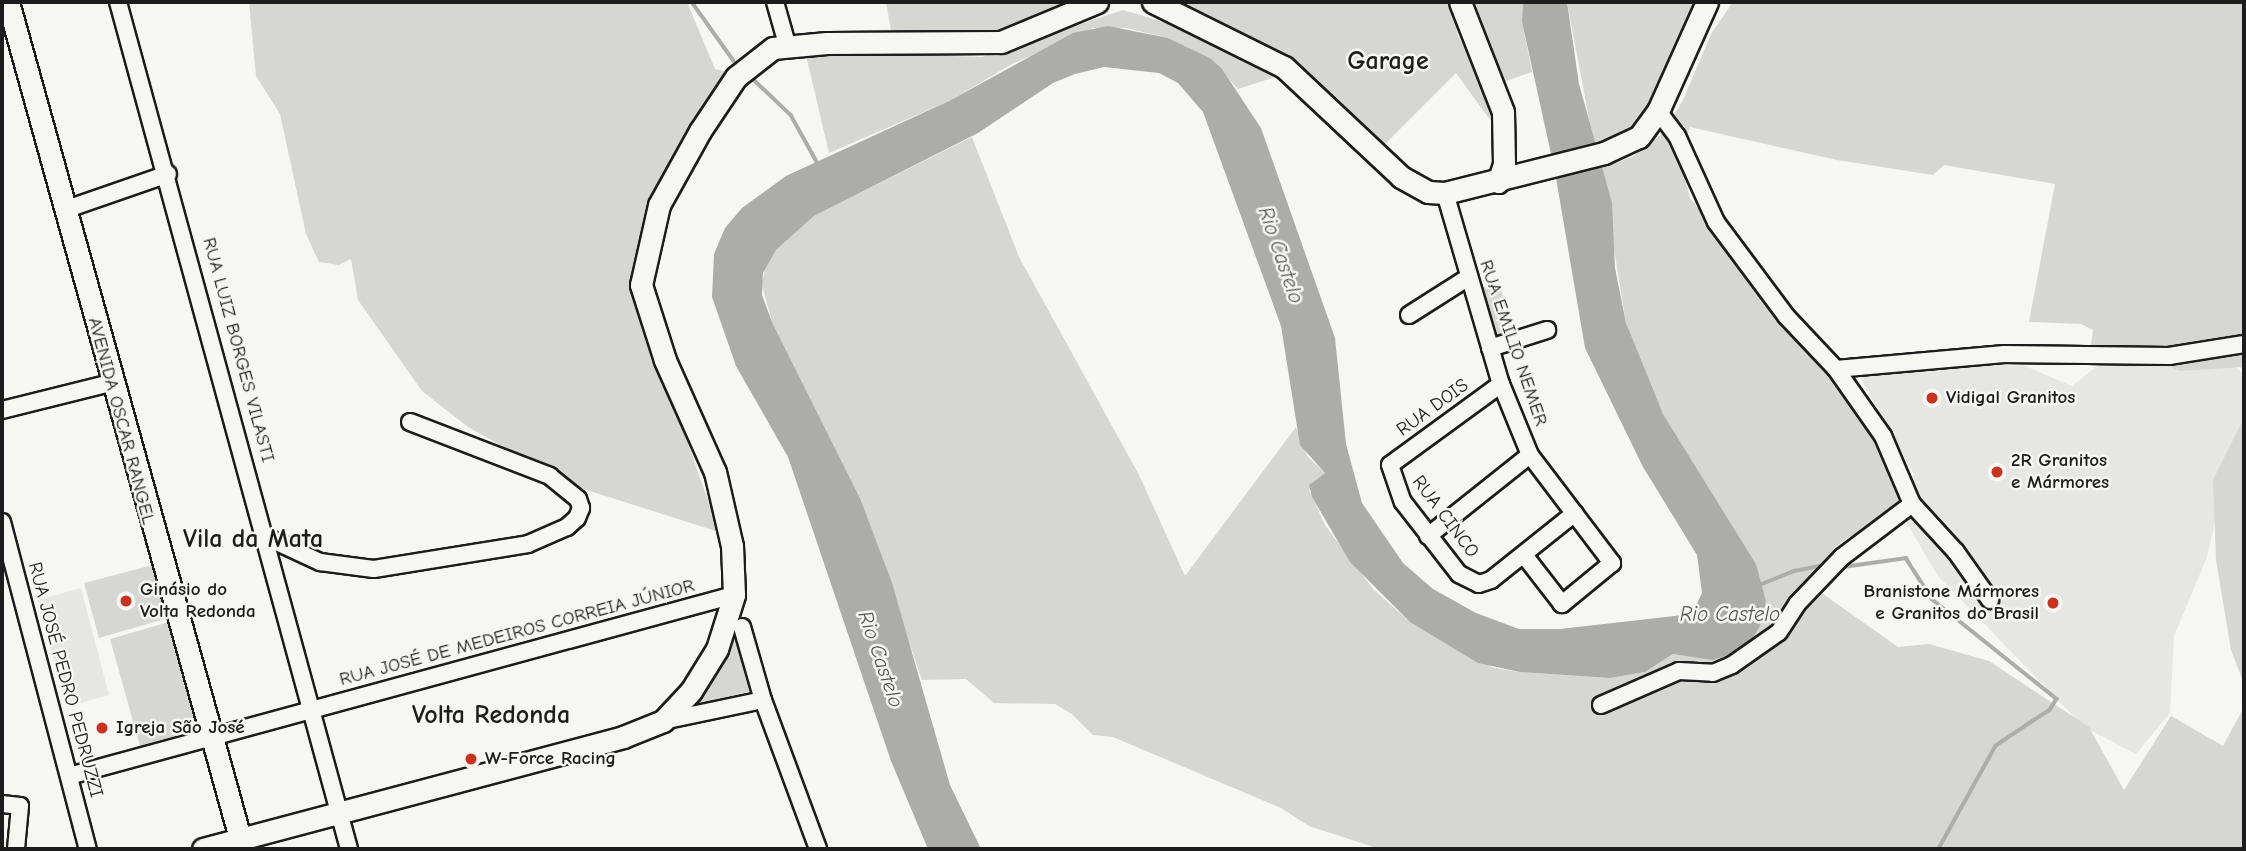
<!DOCTYPE html>
<meta charset="utf-8">
<style>
body{margin:0}
#map{position:relative;width:2246px;height:851px;overflow:hidden;background:#f6f6f2;font-family:"Comic Neue",sans-serif}
div>[style]{position:absolute}
[style*='--x']{left:calc(var(--x)*1px);top:calc(var(--y)*1px);width:calc(var(--w)*1px);rotate:calc(var(--a)*1deg)}
.built>*{inset:0;background:#e6e6e2}
.green>*{inset:0;background:#d6d6d2}
.water>*{inset:0;background:#acaca9}
.stream>*{height:3.5px;margin:-1.75px;padding:0 1.75px;transform-origin:1.75px;border-radius:1.75px;background:#acaca9}
.roads{filter:drop-shadow(2px 0 #1c1c1c) drop-shadow(-2px 0 #1c1c1c) drop-shadow(0 2px #1c1c1c) drop-shadow(0 -2px #1c1c1c)}
.street>*{height:16px;margin:-8px;padding:0 8px;transform-origin:8px;border-radius:8px;background:#f6f6f2}
.secondary>*{height:21px;margin:-10.5px;padding:0 10.5px;transform-origin:10.5px;border-radius:10.5px;background:#f6f6f2}
.dots>*{width:19px;height:19px;translate:-50% -50%;box-sizing:border-box;border:4px solid #f6f6f2;border-radius:50%}
span{translate:-50% -50%;white-space:nowrap;text-align:center;line-height:1.15;-webkit-text-stroke:5px #f6f6f2;paint-order:stroke}
.street-label{font-size:19px;color:#1c1c1c}
.poi-label{font-size:19px;color:#1c1c1c;font-weight:700}
.left{translate:0 -50%;text-align:left}
.right{translate:-100% -50%;text-align:right}
.water-label{font-size:21px;color:#565654;font-style:italic}
.district-label{font-size:26px;color:#1c1c1c;font-weight:700}
.frame{position:absolute;inset:0;border:4px solid #1c1c1c;pointer-events:none}
</style>
<div id="map">
<div class="built">
<div style="clip-path:polygon(2230px 361px,2244px 375px,2244px 422px,2225px 477px,2207px 557px,2174px 636px,2170px 713px,2136px 754px,2084px 727px,1938px 576px,1892px 498px,1914px 475px,1859px 375px,2018px 363px,2072px 386px,2101px 363px)"></div>
<div style="clip-path:polygon(81px 588px,109px 695px,66px 707px,38px 600px)"></div>
</div>
<div class="green">
<div style="clip-path:polygon(249px 2px,687px 2px,715px 69px,731px 73px,645px 222px,635px 268px,663px 372px,719px 532px,574px 486px,468px 427px,422px 391px,358px 300px,351px 259px,339px 265px,319px 262px,306px 234px,280px 114px,256px 76px)"></div>
<div style="clip-path:polygon(886px 2px,1078px 2px,996px 34px,892px 36px)"></div>
<div style="clip-path:polygon(1167px 2px,1451px 2px,1458px 36px,1479px 70px,1493px 108px,1493px 124px,1456px 73px,1378px 151px,1344px 112px)"></div>
<div style="clip-path:polygon(1473px 2px,1523px 2px,1522px 22px,1532px 72px,1500px 83px,1478px 27px)"></div>
<div style="clip-path:polygon(1567px 2px,1708px 2px,1669px 82px,1624px 139px,1594px 145px)"></div>
<div style="clip-path:polygon(1733px 2px,2244px 2px,2244px 371px,2242px 367px,2179px 371px,2153px 358px,2089px 361px,2093px 330px,2081px 324px,2029px 322px,2055px 184px,1944px 165px,1933px 175px,1837px 160px,1690px 127px,1680px 158px,1690px 198px,1761px 291px,1863px 402px,1915px 517px,1849px 537px,1834px 548px,1816px 589px,1898px 647px,1929px 644px,1989px 661px,2089px 727px,2124px 790px,2171px 716px,2223px 746px,2244px 707px,2244px 849px,1380px 849px,1309px 826px,1281px 808px,1113px 737px,1093px 735px,1072px 714px,1055px 704px,994px 703px,966px 679px,922px 680px,860px 498px,772px 322px,762px 285px,766px 264px,776px 250px,814px 216px,972px 137px,1019px 257px,1139px 475px,1185px 576px,1296px 427px,1307px 456px,1325px 473px,1311px 483px,1309px 490px,1325px 525px,1373px 589px,1410px 622px,1494px 668px,1520px 672px,1610px 678px,1645px 672px,1673px 654px,1692px 656px,1756px 564px,1663px 414px,1638px 361px,1626px 323px,1601px 168px,1632px 157px,1663px 133px,1683px 100px,1711px 34px)"></div>
<div style="clip-path:polygon(1123px 10px,1170px 24px,1275px 77px,1238px 89px,1210px 58px,1168px 38px,1126px 28px,1093px 28px,1012px 64px,949px 101px,829px 153px,805px 51px,982px 57px)"></div>
<div style="clip-path:polygon(1499px 282px,1514px 333px,1496px 339px,1480px 288px)"></div>
<div style="clip-path:polygon(2244px 418px,2244px 684px,2231px 650px,2216px 560px,2213px 480px)"></div>
<div style="clip-path:polygon(153px 565px,168px 618px,99px 638px,84px 583px)"></div>
<div style="clip-path:polygon(169px 622px,200px 729px,140px 746px,110px 639px)"></div>
<div style="clip-path:polygon(735px 625px,751px 691px,690px 706px)"></div>
</div>
<div class="water">
<div style="clip-path:polygon(1523px 2px,1567px 2px,1579px 84px,1612px 203px,1615px 268px,1626px 323px,1663px 414px,1756px 564px,1766px 601px,1760px 626px,1752px 639px,1737px 652px,1713px 660px,1673px 654px,1645px 672px,1610px 678px,1520px 672px,1478px 663px,1410px 622px,1350px 562px,1312px 497px,1309px 485px,1325px 473px,1300px 445px,1281px 326px,1203px 112px,1178px 83px,1159px 73px,1104px 67px,1075px 74px,1053px 83px,978px 133px,814px 216px,776px 250px,763px 273px,762px 295px,772px 322px,860px 498px,892px 583px,950px 785px,981px 849px,928px 849px,891px 761px,788px 457px,736px 366px,712px 297px,714px 254px,725px 228px,742px 208px,786px 176px,949px 101px,1073px 33px,1108px 26px,1168px 38px,1210px 58px,1222px 69px,1261px 128px,1335px 338px,1346px 444px,1362px 503px,1403px 563px,1433px 589px,1476px 613px,1519px 629px,1560px 629px,1692px 614px,1702px 593px,1697px 555px,1643px 467px,1585px 348px,1555px 172px,1522px 22px)"></div>
</div>
<div class="stream">
<div style="--x:692;--y:2;--w:72;--a:54.6"></div>
<div style="--x:750;--y:76;--w:57;--a:43.6"></div>
<div style="--x:791;--y:115;--w:54;--a:61"></div>
<div style="--x:1843;--y:567;--w:64;--a:-8.1"></div>
<div style="--x:1906;--y:558;--w:49;--a:57.6"></div>
<div style="--x:1932;--y:599;--w:160;--a:38.7"></div>
<div style="--x:2057;--y:699;--w:13;--a:122"></div>
<div style="--x:2050;--y:710;--w:65;--a:146.3"></div>
<div style="--x:1996;--y:746;--w:118;--a:119"></div>
<div style="--x:1762;--y:584;--w:35;--a:-22"></div>
<div style="--x:1794;--y:571;--w:32;--a:-11"></div>
</div>
<div class="roads">
<div class="street">
<div style="--x:118;--y:2;--w:878;--a:74.74"></div>
<div style="--x:775;--y:2;--w:44;--a:74.1"></div>
<div style="--x:1658;--y:111;--w:31;--a:53"></div>
<div style="--x:1677;--y:136;--w:94;--a:65.6"></div>
<div style="--x:1716;--y:222;--w:117;--a:53.3"></div>
<div style="--x:1786;--y:316;--w:73;--a:46.7"></div>
<div style="--x:1836;--y:369;--w:169;--a:-5.1"></div>
<div style="--x:2004;--y:354;--w:165;--a:0.7"></div>
<div style="--x:2169;--y:356;--w:76;--a:-9.1"></div>
<div style="--x:1445;--y:193;--w:199;--a:73.7"></div>
<div style="--x:1501;--y:384;--w:77;--a:67.8"></div>
<div style="--x:1530;--y:455;--w:136;--a:52.8"></div>
<div style="--x:1612;--y:563;--w:65;--a:140.6"></div>
<div style="--x:1562;--y:604;--w:62;--a:-127.8"></div>
<div style="--x:64;--y:210;--w:110;--a:-19.1"></div>
<div style="--x:1409;--y:315;--w:69;--a:-32.5"></div>
<div style="--x:1490;--y:348;--w:60;--a:-17.5"></div>
<div style="--x:1836;--y:369;--w:82;--a:55"></div>
<div style="--x:1883;--y:436;--w:74;--a:66.9"></div>
<div style="--x:1912;--y:504;--w:65;--a:47.5"></div>
<div style="--x:1956;--y:552;--w:59;--a:54.7"></div>
<div style="--x:1501;--y:384;--w:137;--a:143.9"></div>
<div style="--x:1390;--y:465;--w:39;--a:71"></div>
<div style="--x:1403;--y:502;--w:91;--a:52.1"></div>
<div style="--x:1459;--y:574;--w:22;--a:27"></div>
<div style="--x:1479;--y:584;--w:13;--a:-18"></div>
<div style="--x:1491;--y:580;--w:107;--a:-38.6"></div>
<div style="--x:2;--y:410;--w:111;--a:-14"></div>
<div style="--x:2;--y:522;--w:338;--a:75.3"></div>
<div style="--x:1428;--y:536;--w:130;--a:-38.5"></div>
<div style="--x:266;--y:537;--w:60;--a:24.8"></div>
<div style="--x:320;--y:562;--w:54;--a:7.4"></div>
<div style="--x:374;--y:569;--w:156;--a:-9.2"></div>
<div style="--x:528;--y:544;--w:43;--a:-23.6"></div>
<div style="--x:567;--y:527;--w:13;--a:-42"></div>
<div style="--x:577;--y:518;--w:11;--a:-68"></div>
<div style="--x:581;--y:508;--w:9;--a:-108"></div>
<div style="--x:578;--y:499;--w:36;--a:-141"></div>
<div style="--x:550;--y:476;--w:150;--a:-158.9"></div>
<div style="--x:742;--y:627;--w:76;--a:74"></div>
<div style="--x:763;--y:700;--w:159;--a:69.7"></div>
<div style="--x:1601;--y:705;--w:85;--a:-23.6"></div>
<div style="--x:1679;--y:671;--w:34;--a:3"></div>
<div style="--x:1713;--y:673;--w:21;--a:-23"></div>
<div style="--x:1732;--y:665;--w:57;--a:-35.1"></div>
<div style="--x:1779;--y:632;--w:33;--a:-57"></div>
<div style="--x:1797;--y:604;--w:65;--a:-46.2"></div>
<div style="--x:1842;--y:557;--w:88;--a:-37.1"></div>
<div style="--x:663;--y:721;--w:102;--a:-11.9"></div>
<div style="--x:69;--y:776;--w:689;--a:-15.23"></div>
<div style="--x:2;--y:804;--w:18;--a:6"></div>
<div style="--x:20;--y:806;--w:43;--a:95.3"></div>
</div>
<div class="secondary">
<div style="--x:8;--y:2;--w:879;--a:74.49"></div>
<div style="--x:1153;--y:2;--w:146;--a:26.4"></div>
<div style="--x:1284;--y:67;--w:161;--a:43.2"></div>
<div style="--x:1401;--y:177;--w:31;--a:29"></div>
<div style="--x:1428;--y:192;--w:17;--a:3"></div>
<div style="--x:1445;--y:193;--w:164;--a:-14.1"></div>
<div style="--x:1604;--y:153;--w:38;--a:-25"></div>
<div style="--x:1639;--y:137;--w:32;--a:-54"></div>
<div style="--x:1658;--y:111;--w:120;--a:-65.8"></div>
<div style="--x:1460;--y:2;--w:118;--a:68.6"></div>
<div style="--x:1503;--y:112;--w:52;--a:88.9"></div>
<div style="--x:1504;--y:164;--w:19;--a:108"></div>
<div style="--x:203;--y:849;--w:435;--a:-14.9"></div>
<div style="--x:623;--y:737;--w:43;--a:-21.8"></div>
<div style="--x:663;--y:721;--w:41;--a:-47"></div>
<div style="--x:691;--y:691;--w:49;--a:-58.2"></div>
<div style="--x:717;--y:649;--w:57;--a:-72.5"></div>
<div style="--x:734;--y:595;--w:49;--a:-92.3"></div>
<div style="--x:732;--y:546;--w:76;--a:-102.9"></div>
<div style="--x:715;--y:472;--w:123;--a:-114.1"></div>
<div style="--x:665;--y:360;--w:79;--a:-107.7"></div>
<div style="--x:641;--y:285;--w:82;--a:-77.3"></div>
<div style="--x:659;--y:205;--w:85;--a:-61"></div>
<div style="--x:700;--y:131;--w:65;--a:-56.3"></div>
<div style="--x:736;--y:77;--w:47;--a:-38.1"></div>
<div style="--x:773;--y:48;--w:54;--a:-5.3"></div>
<div style="--x:827;--y:43;--w:174;--a:-0.3"></div>
<div style="--x:1001;--y:42;--w:104;--a:-22.6"></div>
</div>
</div>
<div class="dots">
<div style="left:1932px;top:398px;background:#c8321e"></div>
<div style="left:1997px;top:472px;background:#c8321e"></div>
<div style="left:126px;top:601px;background:#c8321e"></div>
<div style="left:2053px;top:603px;background:#c8321e"></div>
<div style="left:102px;top:728px;background:#c8321e"></div>
<div style="left:471px;top:759px;background:#c8321e"></div>
</div>
<div class="street-label">
<span style="left:1513px;top:343px;rotate:71deg">RUA EMILIO NEMER</span>
<span style="left:238px;top:350px;rotate:75deg">RUA LUIZ BORGES VILASTI</span>
<span style="left:1433px;top:408px;rotate:-36deg">RUA DOIS</span>
<span style="left:121px;top:421px;rotate:75deg">AVENIDA OSCAR RANGEL</span>
<span style="left:1445px;top:517px;rotate:53deg">RUA CINCO</span>
<span style="left:517px;top:633px;rotate:-15deg">RUA JOSÉ DE MEDEIROS CORREIA JÚNIOR</span>
<span style="left:65px;top:680px;rotate:75deg">RUA JOSÉ PEDRO PEDRUZZI</span>
</div>
<div class="poi-label">
<span class="left" style="left:1946px;top:398px">Vidigal Granitos</span>
<span class="left" style="left:2011px;top:472px">2R Granitos<br>e Mármores</span>
<span class="left" style="left:140px;top:601px">Ginásio do<br>Volta Redonda</span>
<span class="right" style="left:2039px;top:603px">Branistone Mármores<br>e Granitos do Brasil</span>
<span class="left" style="left:116px;top:728px">Igreja São José</span>
<span class="left" style="left:485px;top:759px">W-Force Racing</span>
</div>
<div class="water-label">
<span style="left:1281px;top:255px;rotate:71deg">Rio Castelo</span>
<span style="left:1730px;top:614px">Rio Castelo</span>
<span style="left:881px;top:659px;rotate:71deg">Rio Castelo</span>
</div>
<div class="district-label">
<span style="left:1388px;top:62px">Garage</span>
<span style="left:253px;top:540px">Vila da Mata</span>
<span style="left:491px;top:716px">Volta Redonda</span>
</div>
<div class="frame"></div>
</div>
